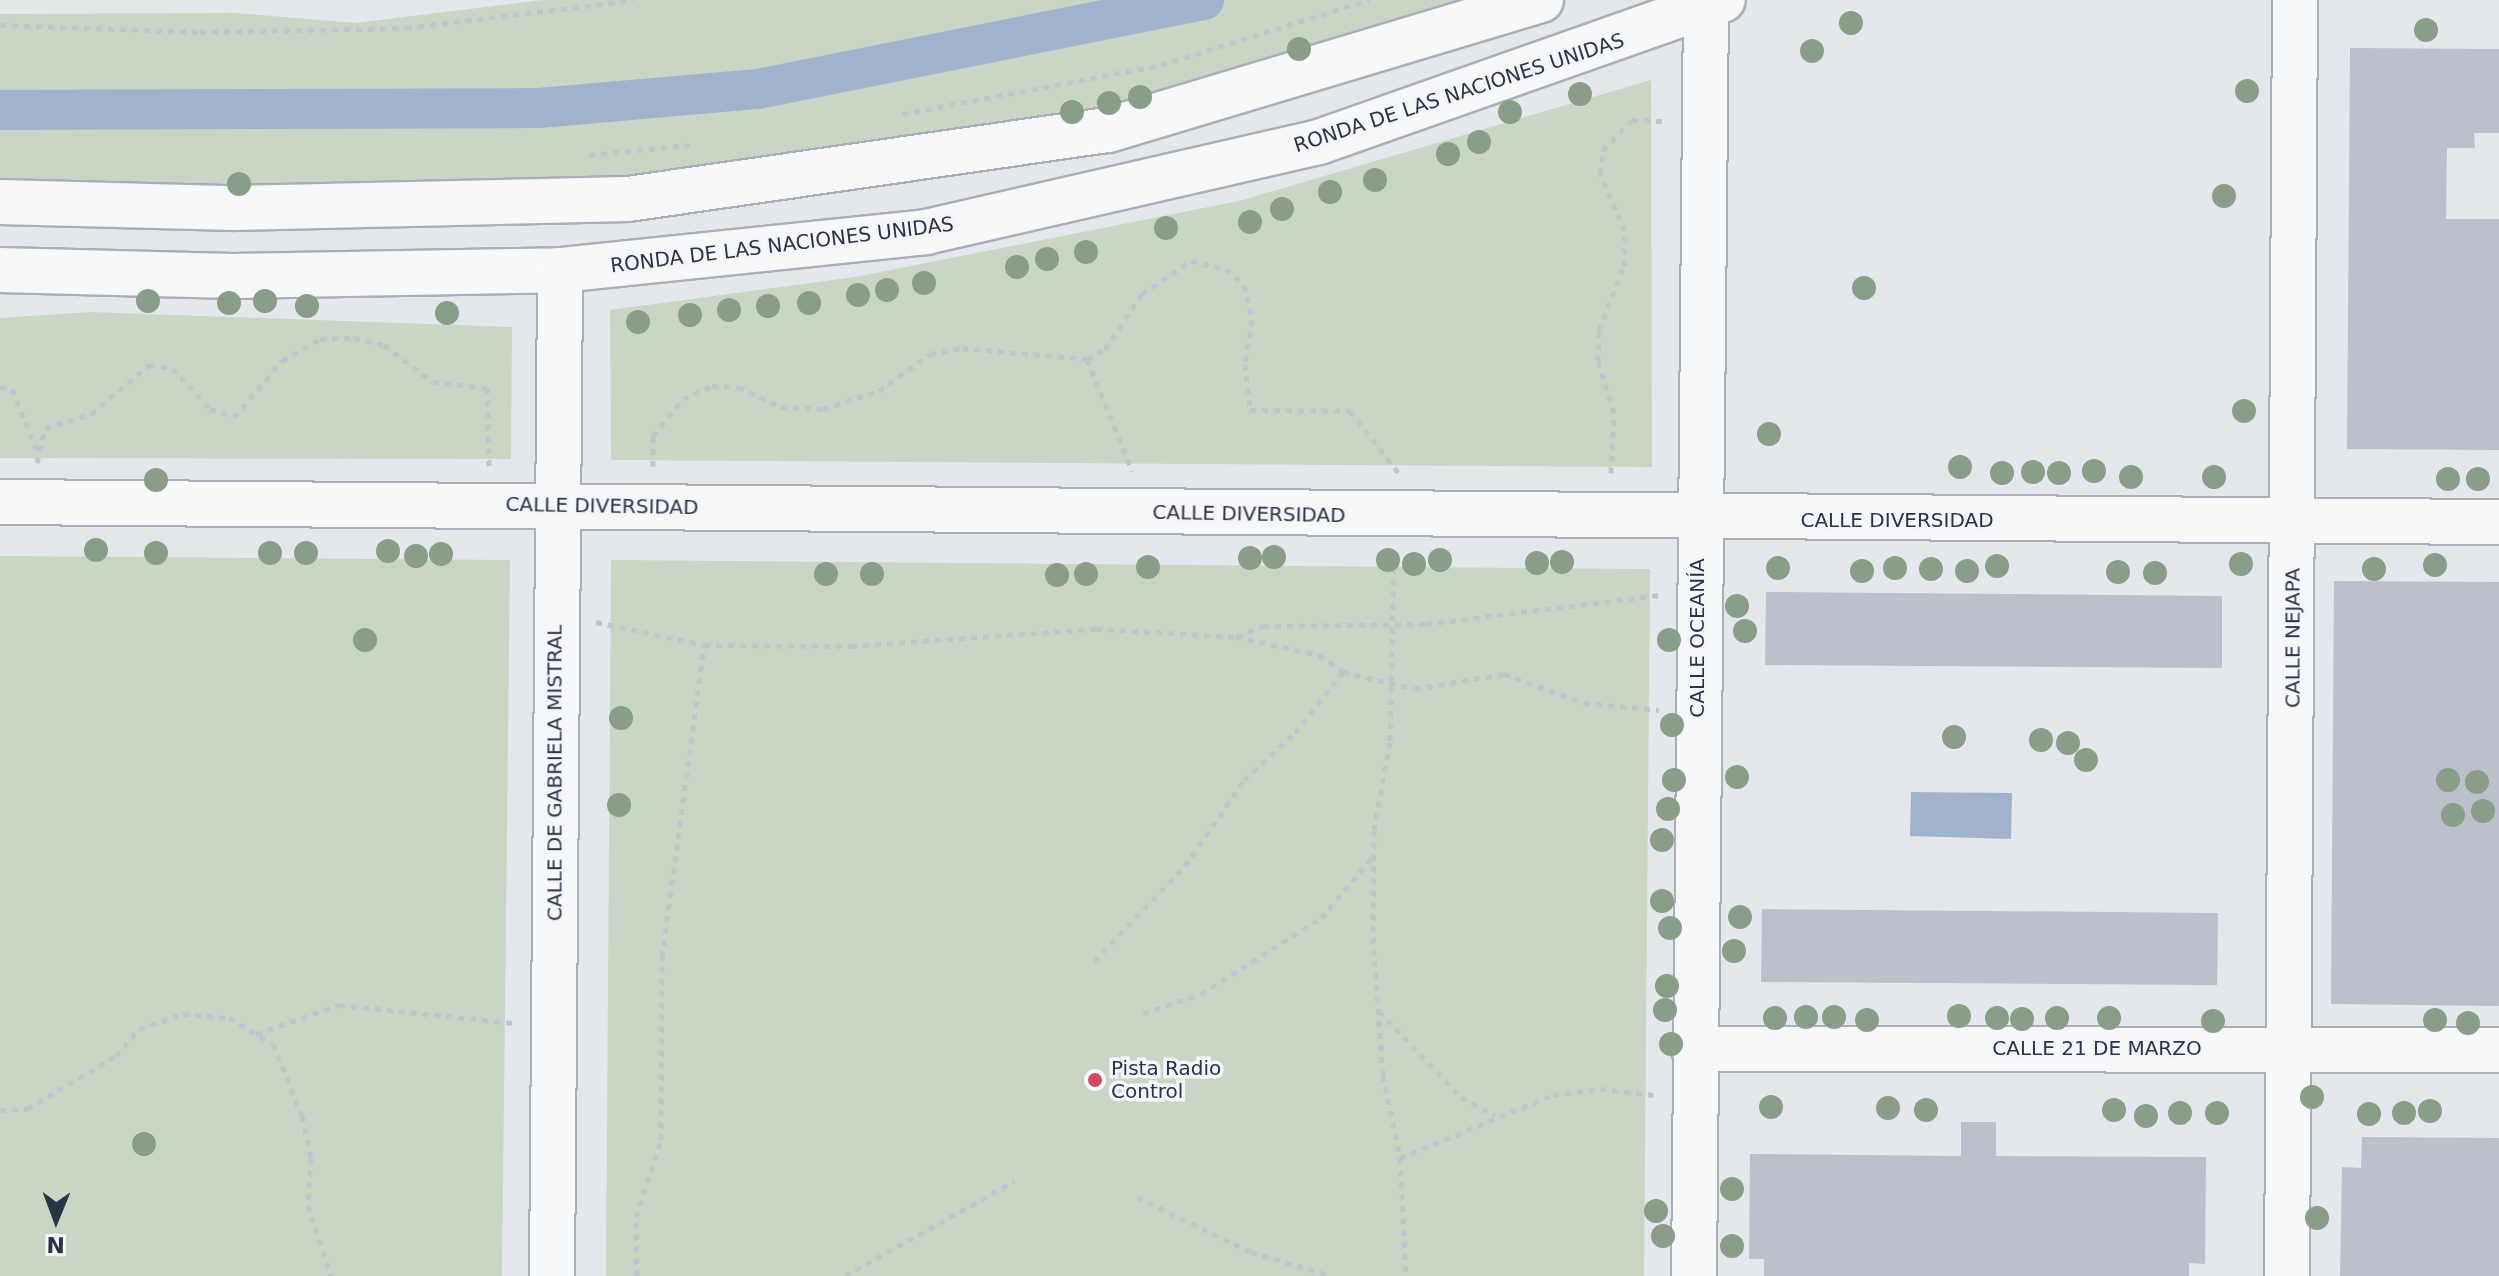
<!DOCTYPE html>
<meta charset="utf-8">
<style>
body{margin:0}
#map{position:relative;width:2499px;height:1276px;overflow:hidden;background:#e4e7ec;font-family:"DejaVu Sans",sans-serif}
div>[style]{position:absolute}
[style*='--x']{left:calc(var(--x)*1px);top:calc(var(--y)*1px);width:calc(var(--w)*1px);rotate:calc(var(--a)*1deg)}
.green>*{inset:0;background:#c9d6c5}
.water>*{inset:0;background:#9fb4cc}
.canal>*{height:40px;margin:-20px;padding:0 20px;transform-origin:20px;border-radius:20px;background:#9fb4cc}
.building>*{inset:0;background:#bbc0ca}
.path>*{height:5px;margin-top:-2.5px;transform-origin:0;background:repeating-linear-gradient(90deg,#c2c5cb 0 6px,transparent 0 12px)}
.roads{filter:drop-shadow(2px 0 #a9aeb7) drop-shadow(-2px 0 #a9aeb7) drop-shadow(0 2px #a9aeb7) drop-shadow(0 -2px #a9aeb7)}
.minor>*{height:44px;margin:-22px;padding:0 22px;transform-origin:22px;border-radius:22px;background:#f7f8fa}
.trees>*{width:24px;height:24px;margin:-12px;border-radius:50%;background:#899d89}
.dots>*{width:22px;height:22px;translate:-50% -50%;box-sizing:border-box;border:4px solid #f4f6f9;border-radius:50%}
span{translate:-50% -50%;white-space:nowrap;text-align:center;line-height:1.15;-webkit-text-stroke:7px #f4f6f9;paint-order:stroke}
.street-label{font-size:20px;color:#2b3445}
.poi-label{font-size:20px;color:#2b3445}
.left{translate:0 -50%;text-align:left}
.north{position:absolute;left:16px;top:1180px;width:80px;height:80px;-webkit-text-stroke:6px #f4f6f9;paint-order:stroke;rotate:181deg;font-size:22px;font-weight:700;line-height:32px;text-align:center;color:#2b3445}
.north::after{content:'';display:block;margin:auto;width:28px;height:36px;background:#2b3445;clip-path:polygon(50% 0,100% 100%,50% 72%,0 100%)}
</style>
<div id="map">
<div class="green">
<div style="clip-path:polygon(542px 0,1475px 0,1207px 83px,1031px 121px,581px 184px,348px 190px,0 183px,0 14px,236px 13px,355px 23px)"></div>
<div style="clip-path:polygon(1651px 80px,1652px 467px,611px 460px,610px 310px,855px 277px,1239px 201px)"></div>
<div style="clip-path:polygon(91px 312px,512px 327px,511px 459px,0 458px,0 318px)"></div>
<div style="clip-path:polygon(0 556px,510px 560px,502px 1276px,0 1276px)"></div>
<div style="clip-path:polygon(611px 560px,1650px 569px,1644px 1276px,606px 1276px)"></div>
</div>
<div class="water">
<div style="clip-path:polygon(1911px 792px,2012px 793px,2011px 839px,1910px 836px)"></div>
</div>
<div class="canal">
<div style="--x:0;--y:110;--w:539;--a:-0.21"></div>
<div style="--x:539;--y:108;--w:220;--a:-5"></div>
<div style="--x:758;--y:89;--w:455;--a:-11.3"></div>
</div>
<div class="building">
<div style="clip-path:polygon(2350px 48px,2499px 49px,2499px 133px,2474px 133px,2475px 148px,2447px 148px,2446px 219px,2499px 219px,2499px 450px,2347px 449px)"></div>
<div style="clip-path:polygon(2334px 581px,2499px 582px,2499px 1006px,2331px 1004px)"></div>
<div style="clip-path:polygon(1766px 592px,2222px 596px,2222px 668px,1765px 665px)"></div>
<div style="clip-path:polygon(1762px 909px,2218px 913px,2217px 985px,1761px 982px)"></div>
<div style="clip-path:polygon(1961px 1122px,1996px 1122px,1996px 1156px,2206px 1157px,2205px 1264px,2189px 1263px,2189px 1276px,1764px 1276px,1764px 1259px,1749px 1259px,1750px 1154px,1961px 1156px)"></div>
<div style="clip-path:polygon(2362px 1137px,2499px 1138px,2499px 1276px,2340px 1276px,2342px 1167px,2361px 1168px)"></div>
</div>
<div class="path">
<div style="--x:0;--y:25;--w:200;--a:2"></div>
<div style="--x:200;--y:32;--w:206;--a:-1.1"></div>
<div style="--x:406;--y:28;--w:229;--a:-7"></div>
<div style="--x:902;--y:114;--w:264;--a:-10.7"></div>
<div style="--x:1161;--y:65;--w:218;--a:-17.4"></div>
<div style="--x:589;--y:155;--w:101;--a:-5.7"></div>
<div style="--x:1087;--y:359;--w:121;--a:68.1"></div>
<div style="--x:0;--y:387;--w:12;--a:9"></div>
<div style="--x:12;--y:389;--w:67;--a:68"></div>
<div style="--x:37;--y:463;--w:36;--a:-77"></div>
<div style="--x:45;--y:428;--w:48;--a:-16.9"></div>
<div style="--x:91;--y:414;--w:76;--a:-40.2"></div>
<div style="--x:149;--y:365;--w:23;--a:7"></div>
<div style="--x:172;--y:368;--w:56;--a:47.2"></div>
<div style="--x:210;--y:409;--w:25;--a:18"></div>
<div style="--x:234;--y:417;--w:74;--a:-49.4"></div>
<div style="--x:282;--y:361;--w:44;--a:-30.1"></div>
<div style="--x:320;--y:339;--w:34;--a:-2"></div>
<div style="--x:354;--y:338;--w:31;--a:13"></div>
<div style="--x:384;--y:345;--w:61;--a:37.1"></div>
<div style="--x:433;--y:382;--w:54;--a:6.3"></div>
<div style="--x:487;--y:388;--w:78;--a:88.5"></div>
<div style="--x:653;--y:466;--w:30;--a:-90"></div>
<div style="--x:653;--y:436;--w:48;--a:-51"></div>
<div style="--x:683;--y:399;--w:32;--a:-24"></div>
<div style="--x:712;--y:386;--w:26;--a:2"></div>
<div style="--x:738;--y:387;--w:47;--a:24.9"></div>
<div style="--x:781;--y:407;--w:42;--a:2.7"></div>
<div style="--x:823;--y:409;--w:59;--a:-17.8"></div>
<div style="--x:879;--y:391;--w:63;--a:-36"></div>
<div style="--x:930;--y:354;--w:33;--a:-11"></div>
<div style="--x:962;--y:348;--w:125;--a:5"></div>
<div style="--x:1087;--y:359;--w:21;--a:-29"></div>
<div style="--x:1105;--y:349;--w:66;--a:-56.1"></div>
<div style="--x:1142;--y:294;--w:59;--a:-34"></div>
<div style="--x:1191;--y:261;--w:36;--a:13"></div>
<div style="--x:1226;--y:269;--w:24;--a:42"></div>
<div style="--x:1244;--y:285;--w:36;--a:77"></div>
<div style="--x:1252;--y:320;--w:45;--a:99"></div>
<div style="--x:1245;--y:364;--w:46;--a:83.8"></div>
<div style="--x:1250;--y:410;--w:100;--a:0.6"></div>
<div style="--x:1350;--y:411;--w:78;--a:51.8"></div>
<div style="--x:1611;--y:473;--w:60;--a:-87.1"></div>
<div style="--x:1614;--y:413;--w:54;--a:-107.1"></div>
<div style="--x:1598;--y:361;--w:31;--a:-88"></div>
<div style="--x:1599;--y:330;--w:69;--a:-68.7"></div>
<div style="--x:1624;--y:266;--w:35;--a:-88"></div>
<div style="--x:1625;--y:231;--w:62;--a:-113.7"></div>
<div style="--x:1600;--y:174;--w:24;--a:-83"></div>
<div style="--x:1603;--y:150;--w:42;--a:-46"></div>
<div style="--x:1632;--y:120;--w:33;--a:2"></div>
<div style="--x:1394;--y:555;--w:187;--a:91.2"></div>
<div style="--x:1390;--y:742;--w:89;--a:100.3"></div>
<div style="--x:1374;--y:830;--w:107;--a:90.5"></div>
<div style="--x:1373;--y:937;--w:138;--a:85.9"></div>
<div style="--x:1383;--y:1075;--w:85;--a:78.4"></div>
<div style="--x:1400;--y:1158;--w:118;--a:87.1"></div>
<div style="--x:596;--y:622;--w:110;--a:12"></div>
<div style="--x:704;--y:645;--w:147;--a:0.4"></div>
<div style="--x:851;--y:646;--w:246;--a:-4"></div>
<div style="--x:1096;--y:629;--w:140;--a:3.3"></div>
<div style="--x:1236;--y:637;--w:85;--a:12.2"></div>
<div style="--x:1319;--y:655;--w:29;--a:35"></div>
<div style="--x:1343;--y:672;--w:74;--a:13.3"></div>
<div style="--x:1415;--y:689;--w:90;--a:-9.6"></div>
<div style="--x:1504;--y:674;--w:85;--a:19.9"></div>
<div style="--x:1584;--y:703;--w:75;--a:5.3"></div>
<div style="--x:1237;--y:637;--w:28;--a:-23"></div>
<div style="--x:1263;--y:626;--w:163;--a:-0.7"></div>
<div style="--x:1426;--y:624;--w:235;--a:-7.1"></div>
<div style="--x:1094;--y:961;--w:132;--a:-46.2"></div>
<div style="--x:1185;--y:866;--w:104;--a:-55.5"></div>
<div style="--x:1244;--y:780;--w:69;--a:-42.7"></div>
<div style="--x:1295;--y:733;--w:78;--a:-51.8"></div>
<div style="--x:1379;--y:1011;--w:119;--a:46.4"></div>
<div style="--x:1461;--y:1097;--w:39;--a:29"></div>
<div style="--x:1143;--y:1013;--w:61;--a:-18.1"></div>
<div style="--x:1201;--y:994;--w:142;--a:-32.3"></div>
<div style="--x:1321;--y:918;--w:80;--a:-49.6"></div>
<div style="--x:256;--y:1034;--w:88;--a:-19.3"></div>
<div style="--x:339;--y:1005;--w:176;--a:5.9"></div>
<div style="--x:0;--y:1110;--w:27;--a:-2"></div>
<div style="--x:27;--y:1109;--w:104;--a:-30.8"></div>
<div style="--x:116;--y:1056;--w:35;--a:-50"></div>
<div style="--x:139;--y:1029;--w:46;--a:-18.8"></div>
<div style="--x:183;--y:1014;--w:46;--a:5"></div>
<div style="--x:229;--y:1018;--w:51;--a:30.6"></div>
<div style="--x:273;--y:1044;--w:78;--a:68.1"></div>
<div style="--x:302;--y:1116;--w:43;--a:77.9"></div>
<div style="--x:311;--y:1158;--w:47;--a:93.7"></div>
<div style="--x:308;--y:1205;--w:75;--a:72.1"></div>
<div style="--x:1400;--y:1158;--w:165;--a:-22.4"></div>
<div style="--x:1553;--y:1095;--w:47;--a:-7.3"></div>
<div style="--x:1600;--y:1089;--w:54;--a:6.3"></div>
<div style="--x:1137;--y:1197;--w:127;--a:25.8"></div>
<div style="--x:1251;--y:1252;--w:84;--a:16.5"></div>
<div style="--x:637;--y:1276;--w:59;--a:-91"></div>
<div style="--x:636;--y:1217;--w:81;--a:-72"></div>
<div style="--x:661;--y:1140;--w:183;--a:-89.7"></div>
<div style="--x:662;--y:957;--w:315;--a:-82.3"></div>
<div style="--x:845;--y:1276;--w:194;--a:-29.3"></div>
</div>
<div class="roads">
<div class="minor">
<div style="--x:0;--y:202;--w:234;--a:1.5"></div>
<div style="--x:234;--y:208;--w:394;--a:-1.3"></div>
<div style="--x:628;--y:199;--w:485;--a:-8.2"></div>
<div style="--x:1108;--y:130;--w:452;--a:-16.7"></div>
<div style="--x:0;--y:270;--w:232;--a:1.5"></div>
<div style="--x:232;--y:276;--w:328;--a:-1"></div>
<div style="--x:560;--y:270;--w:368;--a:-5.9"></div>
<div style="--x:926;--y:232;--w:403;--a:-12.9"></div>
<div style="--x:1319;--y:142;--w:428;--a:-19.4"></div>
<div style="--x:0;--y:502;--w:2499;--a:0.46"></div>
<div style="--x:1694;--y:1049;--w:805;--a:0.07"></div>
<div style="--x:552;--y:1276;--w:1006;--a:-89.54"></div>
<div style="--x:1694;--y:1276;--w:1276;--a:-89.46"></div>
<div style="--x:2287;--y:1276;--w:1276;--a:-89.64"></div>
</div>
</div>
<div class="trees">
<div style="left:1851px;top:23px"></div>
<div style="left:2426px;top:30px"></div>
<div style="left:1299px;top:49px"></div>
<div style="left:1812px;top:51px"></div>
<div style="left:2247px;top:91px"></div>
<div style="left:1580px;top:94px"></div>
<div style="left:1140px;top:97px"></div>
<div style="left:1109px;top:103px"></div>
<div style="left:1072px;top:112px"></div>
<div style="left:1510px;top:112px"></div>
<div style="left:1479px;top:142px"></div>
<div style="left:1448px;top:154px"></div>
<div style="left:1375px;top:180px"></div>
<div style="left:239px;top:184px"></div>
<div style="left:1330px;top:192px"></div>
<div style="left:2224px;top:196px"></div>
<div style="left:1282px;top:209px"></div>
<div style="left:1250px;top:222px"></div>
<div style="left:1166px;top:228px"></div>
<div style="left:1086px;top:252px"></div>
<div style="left:1047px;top:259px"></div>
<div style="left:1017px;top:267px"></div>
<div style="left:924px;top:283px"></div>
<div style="left:1864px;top:288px"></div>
<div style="left:887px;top:290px"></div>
<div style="left:858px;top:295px"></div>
<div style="left:148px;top:301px"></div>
<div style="left:265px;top:301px"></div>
<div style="left:229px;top:303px"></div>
<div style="left:809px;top:303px"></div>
<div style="left:307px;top:306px"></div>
<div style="left:768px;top:306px"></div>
<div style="left:729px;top:310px"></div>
<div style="left:447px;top:313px"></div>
<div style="left:690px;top:315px"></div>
<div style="left:638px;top:322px"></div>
<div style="left:2244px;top:411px"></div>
<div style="left:1769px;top:434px"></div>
<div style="left:1960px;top:467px"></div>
<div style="left:2094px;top:471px"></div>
<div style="left:2033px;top:472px"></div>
<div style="left:2002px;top:473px"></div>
<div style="left:2059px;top:473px"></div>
<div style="left:2131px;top:477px"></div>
<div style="left:2214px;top:477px"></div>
<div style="left:2448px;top:479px"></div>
<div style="left:2478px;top:479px"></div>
<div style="left:156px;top:480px"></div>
<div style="left:96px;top:550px"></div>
<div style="left:388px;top:551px"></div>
<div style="left:156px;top:553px"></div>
<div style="left:270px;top:553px"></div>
<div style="left:306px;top:553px"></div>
<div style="left:441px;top:554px"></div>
<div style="left:416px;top:556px"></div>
<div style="left:1274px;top:557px"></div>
<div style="left:1250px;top:558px"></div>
<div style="left:1388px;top:560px"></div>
<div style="left:1440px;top:560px"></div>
<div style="left:1562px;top:562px"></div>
<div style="left:1537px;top:563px"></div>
<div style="left:1414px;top:564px"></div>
<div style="left:2241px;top:564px"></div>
<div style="left:2435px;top:565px"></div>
<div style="left:1997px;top:566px"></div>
<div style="left:1148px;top:567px"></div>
<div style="left:1778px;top:568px"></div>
<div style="left:1895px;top:568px"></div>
<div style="left:1931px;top:569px"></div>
<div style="left:2374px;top:569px"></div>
<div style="left:1862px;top:571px"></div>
<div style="left:1967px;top:571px"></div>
<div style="left:2118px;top:572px"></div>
<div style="left:2155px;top:573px"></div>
<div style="left:826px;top:574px"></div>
<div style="left:872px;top:574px"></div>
<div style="left:1086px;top:574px"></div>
<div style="left:1057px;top:575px"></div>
<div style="left:1737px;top:606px"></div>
<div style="left:1745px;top:631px"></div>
<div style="left:365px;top:640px"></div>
<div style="left:1669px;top:640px"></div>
<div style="left:621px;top:718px"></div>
<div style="left:1672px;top:725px"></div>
<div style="left:1954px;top:737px"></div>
<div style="left:2041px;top:740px"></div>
<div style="left:2068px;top:743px"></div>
<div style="left:2086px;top:760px"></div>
<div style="left:1737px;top:777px"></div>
<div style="left:1674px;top:780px"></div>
<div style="left:2448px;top:780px"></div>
<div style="left:2477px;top:782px"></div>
<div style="left:619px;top:805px"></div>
<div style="left:1668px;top:809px"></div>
<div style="left:2483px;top:811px"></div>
<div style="left:2453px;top:815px"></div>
<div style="left:1662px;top:840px"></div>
<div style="left:1662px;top:901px"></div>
<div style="left:1740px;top:917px"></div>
<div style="left:1670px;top:928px"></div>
<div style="left:1734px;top:951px"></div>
<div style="left:1667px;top:986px"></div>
<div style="left:1665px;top:1010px"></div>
<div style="left:1959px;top:1016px"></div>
<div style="left:1806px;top:1017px"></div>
<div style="left:1834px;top:1017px"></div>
<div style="left:1775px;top:1018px"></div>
<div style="left:1997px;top:1018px"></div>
<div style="left:2057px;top:1018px"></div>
<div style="left:2109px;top:1018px"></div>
<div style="left:2022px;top:1019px"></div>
<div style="left:1867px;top:1020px"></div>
<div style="left:2435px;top:1020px"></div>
<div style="left:2213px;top:1021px"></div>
<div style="left:2468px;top:1023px"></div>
<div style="left:1671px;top:1044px"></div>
<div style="left:2312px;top:1097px"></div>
<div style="left:1771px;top:1107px"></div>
<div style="left:1888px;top:1108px"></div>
<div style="left:1926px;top:1110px"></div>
<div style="left:2114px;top:1110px"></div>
<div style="left:2430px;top:1111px"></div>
<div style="left:2180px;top:1113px"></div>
<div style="left:2217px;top:1113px"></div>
<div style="left:2404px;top:1113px"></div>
<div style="left:2369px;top:1114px"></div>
<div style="left:2146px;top:1116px"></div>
<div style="left:144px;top:1144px"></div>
<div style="left:1732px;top:1189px"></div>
<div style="left:1656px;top:1211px"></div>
<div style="left:2317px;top:1218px"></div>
<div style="left:1663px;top:1236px"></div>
<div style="left:1732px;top:1246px"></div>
</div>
<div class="dots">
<div style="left:1095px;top:1080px;background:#d1495b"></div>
</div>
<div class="street-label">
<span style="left:1459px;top:93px;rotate:-18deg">RONDA DE LAS NACIONES UNIDAS</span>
<span style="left:782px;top:245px;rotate:-7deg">RONDA DE LAS NACIONES UNIDAS</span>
<span style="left:602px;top:506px;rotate:1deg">CALLE DIVERSIDAD</span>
<span style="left:1249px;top:514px;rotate:1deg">CALLE DIVERSIDAD</span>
<span style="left:1897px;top:520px">CALLE DIVERSIDAD</span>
<span style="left:1697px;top:638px;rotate:-90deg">CALLE OCEANÍA</span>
<span style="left:2293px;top:638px;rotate:-90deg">CALLE NEJAPA</span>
<span style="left:555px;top:773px;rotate:-90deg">CALLE DE GABRIELA MISTRAL</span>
<span style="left:2097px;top:1048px">CALLE 21 DE MARZO</span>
</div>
<div class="poi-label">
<span class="left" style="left:1111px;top:1080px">Pista Radio<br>Control</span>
</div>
<div class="north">N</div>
</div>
